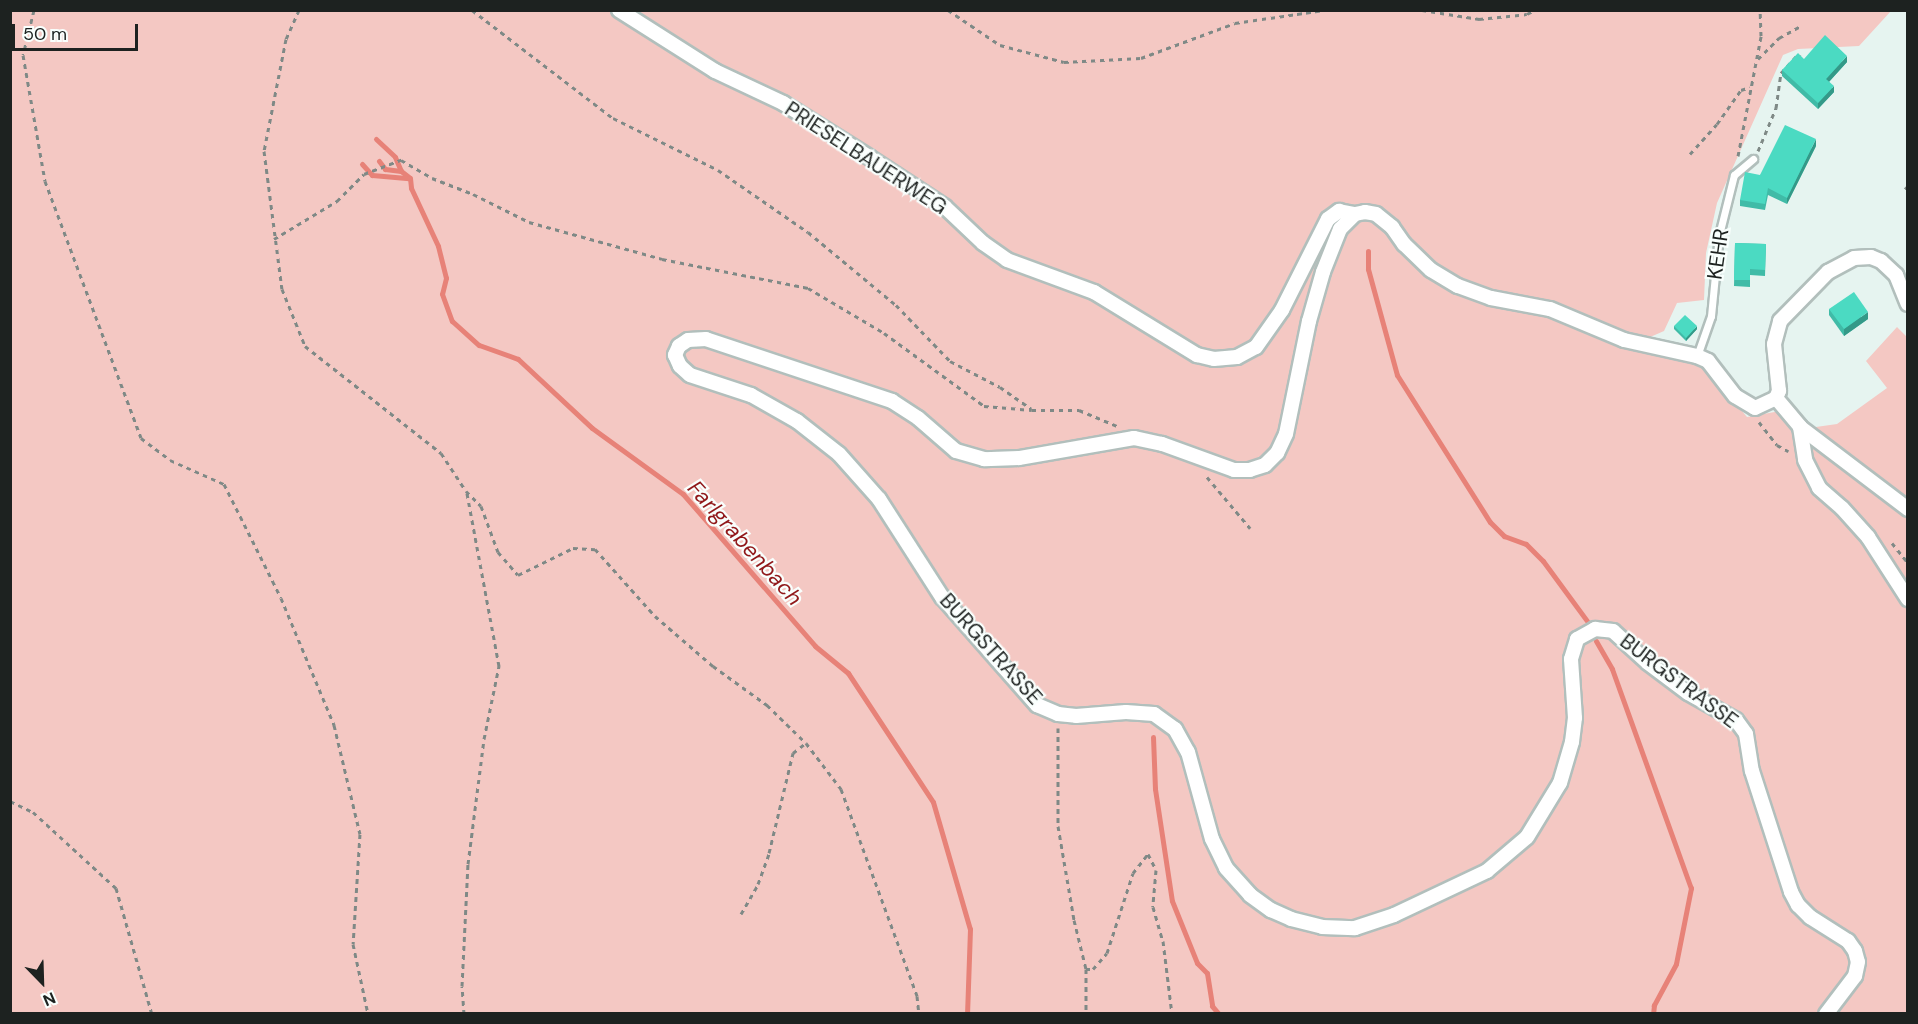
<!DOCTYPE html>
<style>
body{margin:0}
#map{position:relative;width:1918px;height:1024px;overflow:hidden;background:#e6f4f0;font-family:"DM Sans",sans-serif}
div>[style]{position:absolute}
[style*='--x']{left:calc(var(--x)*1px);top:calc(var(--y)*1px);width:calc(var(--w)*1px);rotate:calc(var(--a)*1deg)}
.green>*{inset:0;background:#f4c8c3}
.stream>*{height:5px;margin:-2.5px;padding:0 2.5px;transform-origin:2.5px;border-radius:2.5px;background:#e78278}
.path>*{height:3px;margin-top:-1.5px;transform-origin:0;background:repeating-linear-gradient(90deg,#7f8986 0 4.5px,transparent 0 9px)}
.roads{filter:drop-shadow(2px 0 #b2bfbc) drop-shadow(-2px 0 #b2bfbc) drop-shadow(0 2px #b2bfbc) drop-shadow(0 -2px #b2bfbc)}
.lane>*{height:7px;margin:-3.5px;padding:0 3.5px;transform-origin:3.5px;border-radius:3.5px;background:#fff}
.street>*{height:14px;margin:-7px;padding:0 7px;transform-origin:7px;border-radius:7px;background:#fff}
.wall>*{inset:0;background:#40bba7}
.shaded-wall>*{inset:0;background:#349988}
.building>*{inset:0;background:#4bdac2}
span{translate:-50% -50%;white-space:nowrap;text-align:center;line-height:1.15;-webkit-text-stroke:4.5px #f9fffd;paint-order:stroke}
.street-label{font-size:21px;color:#1d2220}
.water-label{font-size:22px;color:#91181a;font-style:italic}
.frame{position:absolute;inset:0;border:12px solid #1d2220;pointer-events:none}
.north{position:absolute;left:12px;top:952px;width:60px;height:60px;-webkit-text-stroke:4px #f9fffd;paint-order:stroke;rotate:157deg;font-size:16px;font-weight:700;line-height:24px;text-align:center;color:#1d2220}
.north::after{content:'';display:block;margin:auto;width:21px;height:27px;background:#1d2220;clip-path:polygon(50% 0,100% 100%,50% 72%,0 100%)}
.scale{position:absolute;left:12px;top:24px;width:126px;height:27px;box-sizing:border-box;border:3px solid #1d2220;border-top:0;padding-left:8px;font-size:18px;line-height:21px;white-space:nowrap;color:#1d2220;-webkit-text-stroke:4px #f9fffd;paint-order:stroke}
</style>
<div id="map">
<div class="green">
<div style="clip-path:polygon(10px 11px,1891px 11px,1859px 46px,1798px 49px,1783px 55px,1717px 203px,1706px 253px,1704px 300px,1677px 303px,1664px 331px,1648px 338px,1623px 332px,1463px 283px,1434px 267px,1385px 214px,1324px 216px,1309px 239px,1289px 285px,1253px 342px,1236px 350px,1214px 355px,1221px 367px,1239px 364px,1255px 353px,1279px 326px,1325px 236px,1334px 224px,1342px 220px,1368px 220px,1383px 226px,1407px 257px,1432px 278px,1462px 296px,1505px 309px,1556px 319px,1586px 334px,1626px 348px,1686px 359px,1708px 371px,1747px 417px,1780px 411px,1795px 430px,1837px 424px,1887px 388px,1866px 361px,1897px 327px,1908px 338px,1907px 1013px,11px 1013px)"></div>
</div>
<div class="stream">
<div style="--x:376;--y:139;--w:26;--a:43"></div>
<div style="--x:395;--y:157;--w:15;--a:67"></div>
<div style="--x:401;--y:171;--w:11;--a:38"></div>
<div style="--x:410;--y:178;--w:10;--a:84"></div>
<div style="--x:411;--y:188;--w:64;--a:65"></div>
<div style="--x:438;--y:246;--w:33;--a:76"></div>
<div style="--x:446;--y:278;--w:16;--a:104"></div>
<div style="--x:442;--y:294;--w:29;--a:70"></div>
<div style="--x:452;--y:321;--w:36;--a:42"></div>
<div style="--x:479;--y:345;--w:41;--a:19.7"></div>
<div style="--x:518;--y:359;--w:101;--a:43"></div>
<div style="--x:592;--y:428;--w:112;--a:36"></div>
<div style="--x:683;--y:494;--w:201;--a:49"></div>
<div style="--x:815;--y:646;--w:43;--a:39.3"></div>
<div style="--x:848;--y:673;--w:154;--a:56.6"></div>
<div style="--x:933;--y:802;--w:132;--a:73.8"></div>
<div style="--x:970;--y:929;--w:85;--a:92"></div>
<div style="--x:379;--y:161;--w:10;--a:53"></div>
<div style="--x:385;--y:169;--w:16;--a:7"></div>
<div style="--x:362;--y:164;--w:15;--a:48"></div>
<div style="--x:372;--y:175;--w:37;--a:5"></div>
<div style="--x:1368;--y:251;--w:18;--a:90"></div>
<div style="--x:1368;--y:269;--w:110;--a:74.7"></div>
<div style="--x:1397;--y:375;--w:174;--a:57.7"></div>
<div style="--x:1490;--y:522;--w:20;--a:45"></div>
<div style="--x:1504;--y:536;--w:23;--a:20"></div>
<div style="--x:1526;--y:544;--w:24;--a:45"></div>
<div style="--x:1543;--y:561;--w:74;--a:53.7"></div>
<div style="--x:1596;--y:641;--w:32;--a:60"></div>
<div style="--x:1612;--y:669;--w:233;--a:70.2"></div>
<div style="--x:1691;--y:888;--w:77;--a:101.2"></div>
<div style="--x:1676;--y:964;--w:47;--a:118.2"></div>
<div style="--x:1654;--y:1005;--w:9;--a:96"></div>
<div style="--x:1153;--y:737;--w:52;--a:87.8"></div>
<div style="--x:1155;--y:789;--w:113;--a:81.4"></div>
<div style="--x:1172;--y:901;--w:67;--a:68"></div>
<div style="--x:1197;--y:963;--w:14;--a:45"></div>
<div style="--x:1207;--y:973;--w:33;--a:81"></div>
<div style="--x:1212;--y:1006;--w:11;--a:49"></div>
</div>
<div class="path">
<div style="--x:34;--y:10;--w:46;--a:103.7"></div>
<div style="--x:23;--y:55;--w:128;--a:80.1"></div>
<div style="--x:45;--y:181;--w:274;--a:69.5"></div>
<div style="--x:141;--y:438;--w:36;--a:37"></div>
<div style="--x:170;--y:460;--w:59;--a:24"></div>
<div style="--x:224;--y:484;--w:127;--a:63.4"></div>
<div style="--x:281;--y:598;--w:138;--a:67.3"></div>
<div style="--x:334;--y:725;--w:112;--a:76.6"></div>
<div style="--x:360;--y:834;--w:110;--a:93.6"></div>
<div style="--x:353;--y:944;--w:72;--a:77.9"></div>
<div style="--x:299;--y:10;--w:32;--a:114"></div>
<div style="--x:286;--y:39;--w:114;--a:101.1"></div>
<div style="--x:264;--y:151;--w:139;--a:82.6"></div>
<div style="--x:282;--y:289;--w:61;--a:68"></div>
<div style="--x:305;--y:346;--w:173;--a:38.2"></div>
<div style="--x:441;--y:453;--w:45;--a:56.7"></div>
<div style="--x:466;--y:491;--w:21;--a:45"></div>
<div style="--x:481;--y:506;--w:49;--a:69.7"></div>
<div style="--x:498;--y:552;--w:30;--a:49"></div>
<div style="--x:518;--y:575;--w:61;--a:-26.1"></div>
<div style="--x:573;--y:548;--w:22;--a:3"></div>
<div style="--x:595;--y:549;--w:90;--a:48.2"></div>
<div style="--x:655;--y:616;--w:77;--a:40.8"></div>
<div style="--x:713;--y:666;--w:67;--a:35.8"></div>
<div style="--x:767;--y:705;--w:54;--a:44.3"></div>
<div style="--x:806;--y:743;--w:58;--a:52.7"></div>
<div style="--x:841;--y:789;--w:221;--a:69.8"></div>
<div style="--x:917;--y:996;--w:18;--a:84"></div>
<div style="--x:472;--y:10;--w:178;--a:37.5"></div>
<div style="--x:613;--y:118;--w:117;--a:26.3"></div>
<div style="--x:718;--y:170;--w:109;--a:34.6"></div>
<div style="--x:808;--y:232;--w:114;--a:39.7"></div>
<div style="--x:896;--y:305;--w:78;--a:46"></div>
<div style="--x:950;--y:361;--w:56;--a:27.5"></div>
<div style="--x:1000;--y:387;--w:38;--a:35"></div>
<div style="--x:948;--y:10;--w:63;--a:33.9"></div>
<div style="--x:1000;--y:45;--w:66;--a:14.9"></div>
<div style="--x:1064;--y:62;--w:77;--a:-3"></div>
<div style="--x:1141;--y:58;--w:100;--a:-20.4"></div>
<div style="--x:1235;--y:23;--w:90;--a:-8.3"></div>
<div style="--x:1422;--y:10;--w:58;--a:9"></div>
<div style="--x:1479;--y:19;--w:48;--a:-5.9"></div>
<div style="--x:1527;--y:14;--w:9;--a:-27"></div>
<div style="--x:1758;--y:59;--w:30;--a:-45"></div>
<div style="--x:1779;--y:38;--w:26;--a:-29"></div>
<div style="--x:1758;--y:151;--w:47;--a:-67.3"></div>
<div style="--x:1776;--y:108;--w:35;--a:-82"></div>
<div style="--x:1781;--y:73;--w:24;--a:-48"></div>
<div style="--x:1797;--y:55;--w:10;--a:24"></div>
<div style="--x:1690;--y:154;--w:40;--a:-48"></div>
<div style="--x:1717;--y:124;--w:42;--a:-54.8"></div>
<div style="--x:1741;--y:90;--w:9;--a:-18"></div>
<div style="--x:1738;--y:156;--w:122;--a:-79.1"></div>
<div style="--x:1761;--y:36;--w:26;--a:-92"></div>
<div style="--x:1905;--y:189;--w:4;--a:-45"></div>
<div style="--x:274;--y:239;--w:74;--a:-31.1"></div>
<div style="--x:337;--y:201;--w:38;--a:-45"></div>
<div style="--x:364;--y:174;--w:40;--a:-21"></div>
<div style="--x:401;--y:160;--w:36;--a:30"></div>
<div style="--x:432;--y:178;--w:44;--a:21.3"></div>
<div style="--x:473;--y:194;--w:63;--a:26.6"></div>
<div style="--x:529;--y:222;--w:138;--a:15.5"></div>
<div style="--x:662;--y:259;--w:149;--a:11.2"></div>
<div style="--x:808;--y:288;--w:88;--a:30.6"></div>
<div style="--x:884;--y:333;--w:124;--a:36.1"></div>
<div style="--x:984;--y:406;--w:48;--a:4.8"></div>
<div style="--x:1032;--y:410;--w:47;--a:0"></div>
<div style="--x:1079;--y:410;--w:41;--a:22.8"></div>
<div style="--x:1759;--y:422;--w:29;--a:52"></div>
<div style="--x:1777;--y:445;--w:13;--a:29"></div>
<div style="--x:1207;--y:477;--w:67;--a:49.9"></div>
<div style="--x:1892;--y:543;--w:26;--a:51"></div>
<div style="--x:1058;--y:728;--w:98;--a:90"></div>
<div style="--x:1058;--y:826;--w:95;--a:80.3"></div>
<div style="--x:1074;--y:920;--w:50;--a:76.2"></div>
<div style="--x:1086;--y:969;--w:7;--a:0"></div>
<div style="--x:1093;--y:969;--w:21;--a:-49"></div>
<div style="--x:1107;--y:953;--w:84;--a:-72"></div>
<div style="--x:1133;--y:873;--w:24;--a:-52"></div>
<div style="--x:1148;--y:854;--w:18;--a:63"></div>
<div style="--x:1156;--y:870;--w:37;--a:95"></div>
<div style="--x:1153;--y:907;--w:35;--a:74"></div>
<div style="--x:1163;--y:941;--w:74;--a:83"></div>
<div style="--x:10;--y:801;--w:25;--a:26"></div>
<div style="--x:33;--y:812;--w:113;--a:42.5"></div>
<div style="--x:116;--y:888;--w:131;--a:74.1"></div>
<div style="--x:741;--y:914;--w:34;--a:-60"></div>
<div style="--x:758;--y:884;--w:33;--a:-70"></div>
<div style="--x:769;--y:853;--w:103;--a:-76.5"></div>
<div style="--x:793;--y:753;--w:16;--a:-38"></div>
<div style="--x:1086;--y:969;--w:45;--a:90"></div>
<div style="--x:464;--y:1014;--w:28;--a:-94"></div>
<div style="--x:462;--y:986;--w:122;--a:-87.2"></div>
<div style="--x:468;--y:864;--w:126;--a:-82.7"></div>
<div style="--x:484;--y:739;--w:75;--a:-78.4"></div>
<div style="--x:499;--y:666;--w:176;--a:-100.5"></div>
</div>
<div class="roads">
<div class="lane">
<div style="--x:1697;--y:356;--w:42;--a:-70.7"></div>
<div style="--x:1711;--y:316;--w:81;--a:-84.4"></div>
<div style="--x:1719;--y:235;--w:62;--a:-76"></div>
<div style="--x:1734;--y:175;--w:25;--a:-40"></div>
</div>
<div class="street">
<div style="--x:619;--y:10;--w:114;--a:32.4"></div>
<div style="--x:715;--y:71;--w:75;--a:25.2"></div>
<div style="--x:783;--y:103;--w:102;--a:32.1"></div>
<div style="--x:869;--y:157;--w:91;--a:33.3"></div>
<div style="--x:945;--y:207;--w:52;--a:43.5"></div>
<div style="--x:983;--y:243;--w:29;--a:35"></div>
<div style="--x:1007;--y:260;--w:93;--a:20.2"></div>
<div style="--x:1094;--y:292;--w:121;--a:31.5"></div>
<div style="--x:1197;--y:355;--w:17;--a:13"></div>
<div style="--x:1214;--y:359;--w:23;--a:-5"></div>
<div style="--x:1237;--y:357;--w:21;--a:-28"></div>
<div style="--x:1256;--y:347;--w:45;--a:-54.9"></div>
<div style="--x:1282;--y:310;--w:102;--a:-63.2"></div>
<div style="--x:1328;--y:219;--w:14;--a:-36"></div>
<div style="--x:1339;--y:211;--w:16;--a:11"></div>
<div style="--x:1355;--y:214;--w:10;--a:-11"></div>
<div style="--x:1365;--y:212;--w:11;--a:10"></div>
<div style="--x:1376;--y:214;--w:21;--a:39"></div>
<div style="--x:1392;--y:227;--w:21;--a:55"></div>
<div style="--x:1404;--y:244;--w:37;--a:44"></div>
<div style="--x:1431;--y:270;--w:31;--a:31"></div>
<div style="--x:1458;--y:286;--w:35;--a:20"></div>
<div style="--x:1491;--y:298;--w:60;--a:10.6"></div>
<div style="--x:1550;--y:309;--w:80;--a:22.7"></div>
<div style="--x:1624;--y:340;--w:75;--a:12.4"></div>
<div style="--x:1697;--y:356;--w:12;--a:24"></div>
<div style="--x:1708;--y:361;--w:44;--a:52.4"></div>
<div style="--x:1735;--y:396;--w:23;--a:31"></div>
<div style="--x:1755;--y:408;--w:23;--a:-25"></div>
<div style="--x:1355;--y:214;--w:21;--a:135"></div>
<div style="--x:1340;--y:229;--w:46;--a:111.6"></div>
<div style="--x:1323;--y:272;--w:51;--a:105.9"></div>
<div style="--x:1309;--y:321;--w:115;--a:101.5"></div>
<div style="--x:1286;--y:434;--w:21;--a:115"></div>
<div style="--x:1277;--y:453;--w:17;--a:135"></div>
<div style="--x:1265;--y:465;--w:16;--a:162"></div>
<div style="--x:1250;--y:470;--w:16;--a:180"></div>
<div style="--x:1234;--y:470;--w:77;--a:-160.1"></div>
<div style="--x:1162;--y:444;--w:29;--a:-168"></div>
<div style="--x:1134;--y:438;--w:117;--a:170.1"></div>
<div style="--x:1019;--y:458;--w:35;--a:178"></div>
<div style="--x:984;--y:459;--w:29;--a:-164"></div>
<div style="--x:956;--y:451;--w:50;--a:-139"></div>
<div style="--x:918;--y:418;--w:31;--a:-147"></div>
<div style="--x:892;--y:401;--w:196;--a:-161.6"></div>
<div style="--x:706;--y:339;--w:18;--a:177"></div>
<div style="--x:688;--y:340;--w:11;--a:146"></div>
<div style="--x:679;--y:346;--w:10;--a:114"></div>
<div style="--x:675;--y:355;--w:12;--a:66"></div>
<div style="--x:680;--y:366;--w:13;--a:42"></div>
<div style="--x:690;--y:375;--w:64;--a:18.2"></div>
<div style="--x:751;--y:395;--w:53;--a:29.5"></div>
<div style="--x:797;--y:421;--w:53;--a:38.2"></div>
<div style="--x:839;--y:454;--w:60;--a:48.4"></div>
<div style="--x:879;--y:499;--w:117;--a:57.3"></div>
<div style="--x:942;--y:597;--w:144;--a:48.7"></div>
<div style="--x:1037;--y:705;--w:23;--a:23"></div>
<div style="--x:1058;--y:714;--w:18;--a:6"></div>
<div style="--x:1076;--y:716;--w:50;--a:-4.6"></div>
<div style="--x:1126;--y:712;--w:28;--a:4"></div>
<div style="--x:1154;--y:714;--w:26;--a:36"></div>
<div style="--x:1175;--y:729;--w:26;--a:61"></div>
<div style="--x:1188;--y:752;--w:90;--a:74.6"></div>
<div style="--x:1212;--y:839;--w:32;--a:64"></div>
<div style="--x:1226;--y:868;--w:36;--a:48"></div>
<div style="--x:1250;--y:895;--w:26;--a:36"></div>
<div style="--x:1271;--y:910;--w:22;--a:24"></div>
<div style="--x:1291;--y:919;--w:32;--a:14"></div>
<div style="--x:1322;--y:927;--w:33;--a:2"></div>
<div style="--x:1355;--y:928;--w:41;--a:-18.4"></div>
<div style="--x:1394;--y:915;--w:103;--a:-25.3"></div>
<div style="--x:1487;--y:871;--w:52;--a:-40.4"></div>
<div style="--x:1527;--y:837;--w:63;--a:-58.6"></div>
<div style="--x:1560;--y:783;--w:43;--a:-73.7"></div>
<div style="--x:1572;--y:742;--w:24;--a:-83"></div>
<div style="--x:1575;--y:718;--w:59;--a:-93.9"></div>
<div style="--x:1571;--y:659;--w:21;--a:-73"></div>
<div style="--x:1577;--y:639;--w:21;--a:-29"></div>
<div style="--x:1595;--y:629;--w:18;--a:6"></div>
<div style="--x:1613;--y:631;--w:47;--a:42.4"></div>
<div style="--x:1648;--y:663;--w:50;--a:36.9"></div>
<div style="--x:1688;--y:693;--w:55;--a:29.4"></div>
<div style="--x:1736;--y:720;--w:17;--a:54"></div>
<div style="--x:1746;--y:734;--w:37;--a:81"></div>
<div style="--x:1752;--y:771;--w:127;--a:72.1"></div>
<div style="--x:1791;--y:892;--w:15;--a:62"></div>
<div style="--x:1798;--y:905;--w:17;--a:45"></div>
<div style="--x:1810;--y:917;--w:45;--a:32.3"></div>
<div style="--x:1848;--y:941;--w:12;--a:55"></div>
<div style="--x:1855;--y:951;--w:11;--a:75"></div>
<div style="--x:1858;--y:962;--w:14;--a:102"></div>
<div style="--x:1855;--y:976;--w:48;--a:127.3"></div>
<div style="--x:1776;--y:398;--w:8;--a:-67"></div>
<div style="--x:1779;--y:391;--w:47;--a:-96.1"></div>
<div style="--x:1774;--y:344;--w:24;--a:-75"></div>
<div style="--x:1780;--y:321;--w:69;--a:-45.6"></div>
<div style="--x:1828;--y:272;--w:30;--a:-28"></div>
<div style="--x:1854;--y:258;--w:17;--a:-3"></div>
<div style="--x:1871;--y:257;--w:11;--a:22"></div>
<div style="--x:1881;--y:261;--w:21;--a:43"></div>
<div style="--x:1896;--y:275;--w:31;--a:68"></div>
<div style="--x:1776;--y:398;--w:38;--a:50"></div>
<div style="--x:1800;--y:427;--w:136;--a:37.2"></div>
<div style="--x:1800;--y:427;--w:33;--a:81"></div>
<div style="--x:1805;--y:460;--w:31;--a:63"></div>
<div style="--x:1819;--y:488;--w:30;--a:41"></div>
<div style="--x:1842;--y:508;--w:39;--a:48"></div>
<div style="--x:1868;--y:537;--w:74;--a:57.2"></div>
</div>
</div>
<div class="wall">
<div style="clip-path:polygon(1804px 59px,1847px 62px,1829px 82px,1834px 92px,1818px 109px,1782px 76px,1782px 70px)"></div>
<div style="clip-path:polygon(1816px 146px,1787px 204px,1768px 195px,1765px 210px,1740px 206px,1740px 200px,1760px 175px)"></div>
<div style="clip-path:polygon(1735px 243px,1766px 244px,1765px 276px,1750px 275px,1750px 287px,1734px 286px)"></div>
<div style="clip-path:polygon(1829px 309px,1868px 319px,1844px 336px,1829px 315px)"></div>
<div style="clip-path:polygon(1674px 326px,1697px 329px,1686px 341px,1674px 329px)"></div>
</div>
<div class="shaded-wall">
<div style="clip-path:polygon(1847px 56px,1847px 62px,1826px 85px,1826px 79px)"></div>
<div style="clip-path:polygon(1834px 86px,1834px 92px,1818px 109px,1818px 103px)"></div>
<div style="clip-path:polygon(1816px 139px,1816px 146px,1787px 204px,1787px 198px)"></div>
<div style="clip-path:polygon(1868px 312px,1868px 319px,1844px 336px,1844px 329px)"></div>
<div style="clip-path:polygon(1697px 326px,1697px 329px,1686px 341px,1686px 338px)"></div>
</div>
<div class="building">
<div style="clip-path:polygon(1825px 35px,1847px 56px,1826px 79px,1834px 86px,1818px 103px,1782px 70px,1798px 53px,1804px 59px)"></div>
<div style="clip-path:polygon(1785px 125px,1816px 139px,1787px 198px,1768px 188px,1765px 204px,1740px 200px,1745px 172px,1760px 175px)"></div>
<div style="clip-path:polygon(1735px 243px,1766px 244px,1765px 270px,1750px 269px,1750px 280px,1734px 280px)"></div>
<div style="clip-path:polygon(1854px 292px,1868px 312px,1844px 329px,1829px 309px)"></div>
<div style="clip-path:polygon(1685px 315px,1697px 326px,1686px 338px,1674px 326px)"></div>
</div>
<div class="street-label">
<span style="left:866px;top:158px;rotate:33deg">PRIESELBAUERWEG</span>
<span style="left:1718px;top:254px;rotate:-82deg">KEHR</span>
<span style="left:991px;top:649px;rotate:48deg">BURGSTRASSE</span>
<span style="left:1679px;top:681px;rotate:37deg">BURGSTRASSE</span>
</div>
<div class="water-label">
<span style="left:745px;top:543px;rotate:48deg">Farlgrabenbach</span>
</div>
<div class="frame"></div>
<div class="north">N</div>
<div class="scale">50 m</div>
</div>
